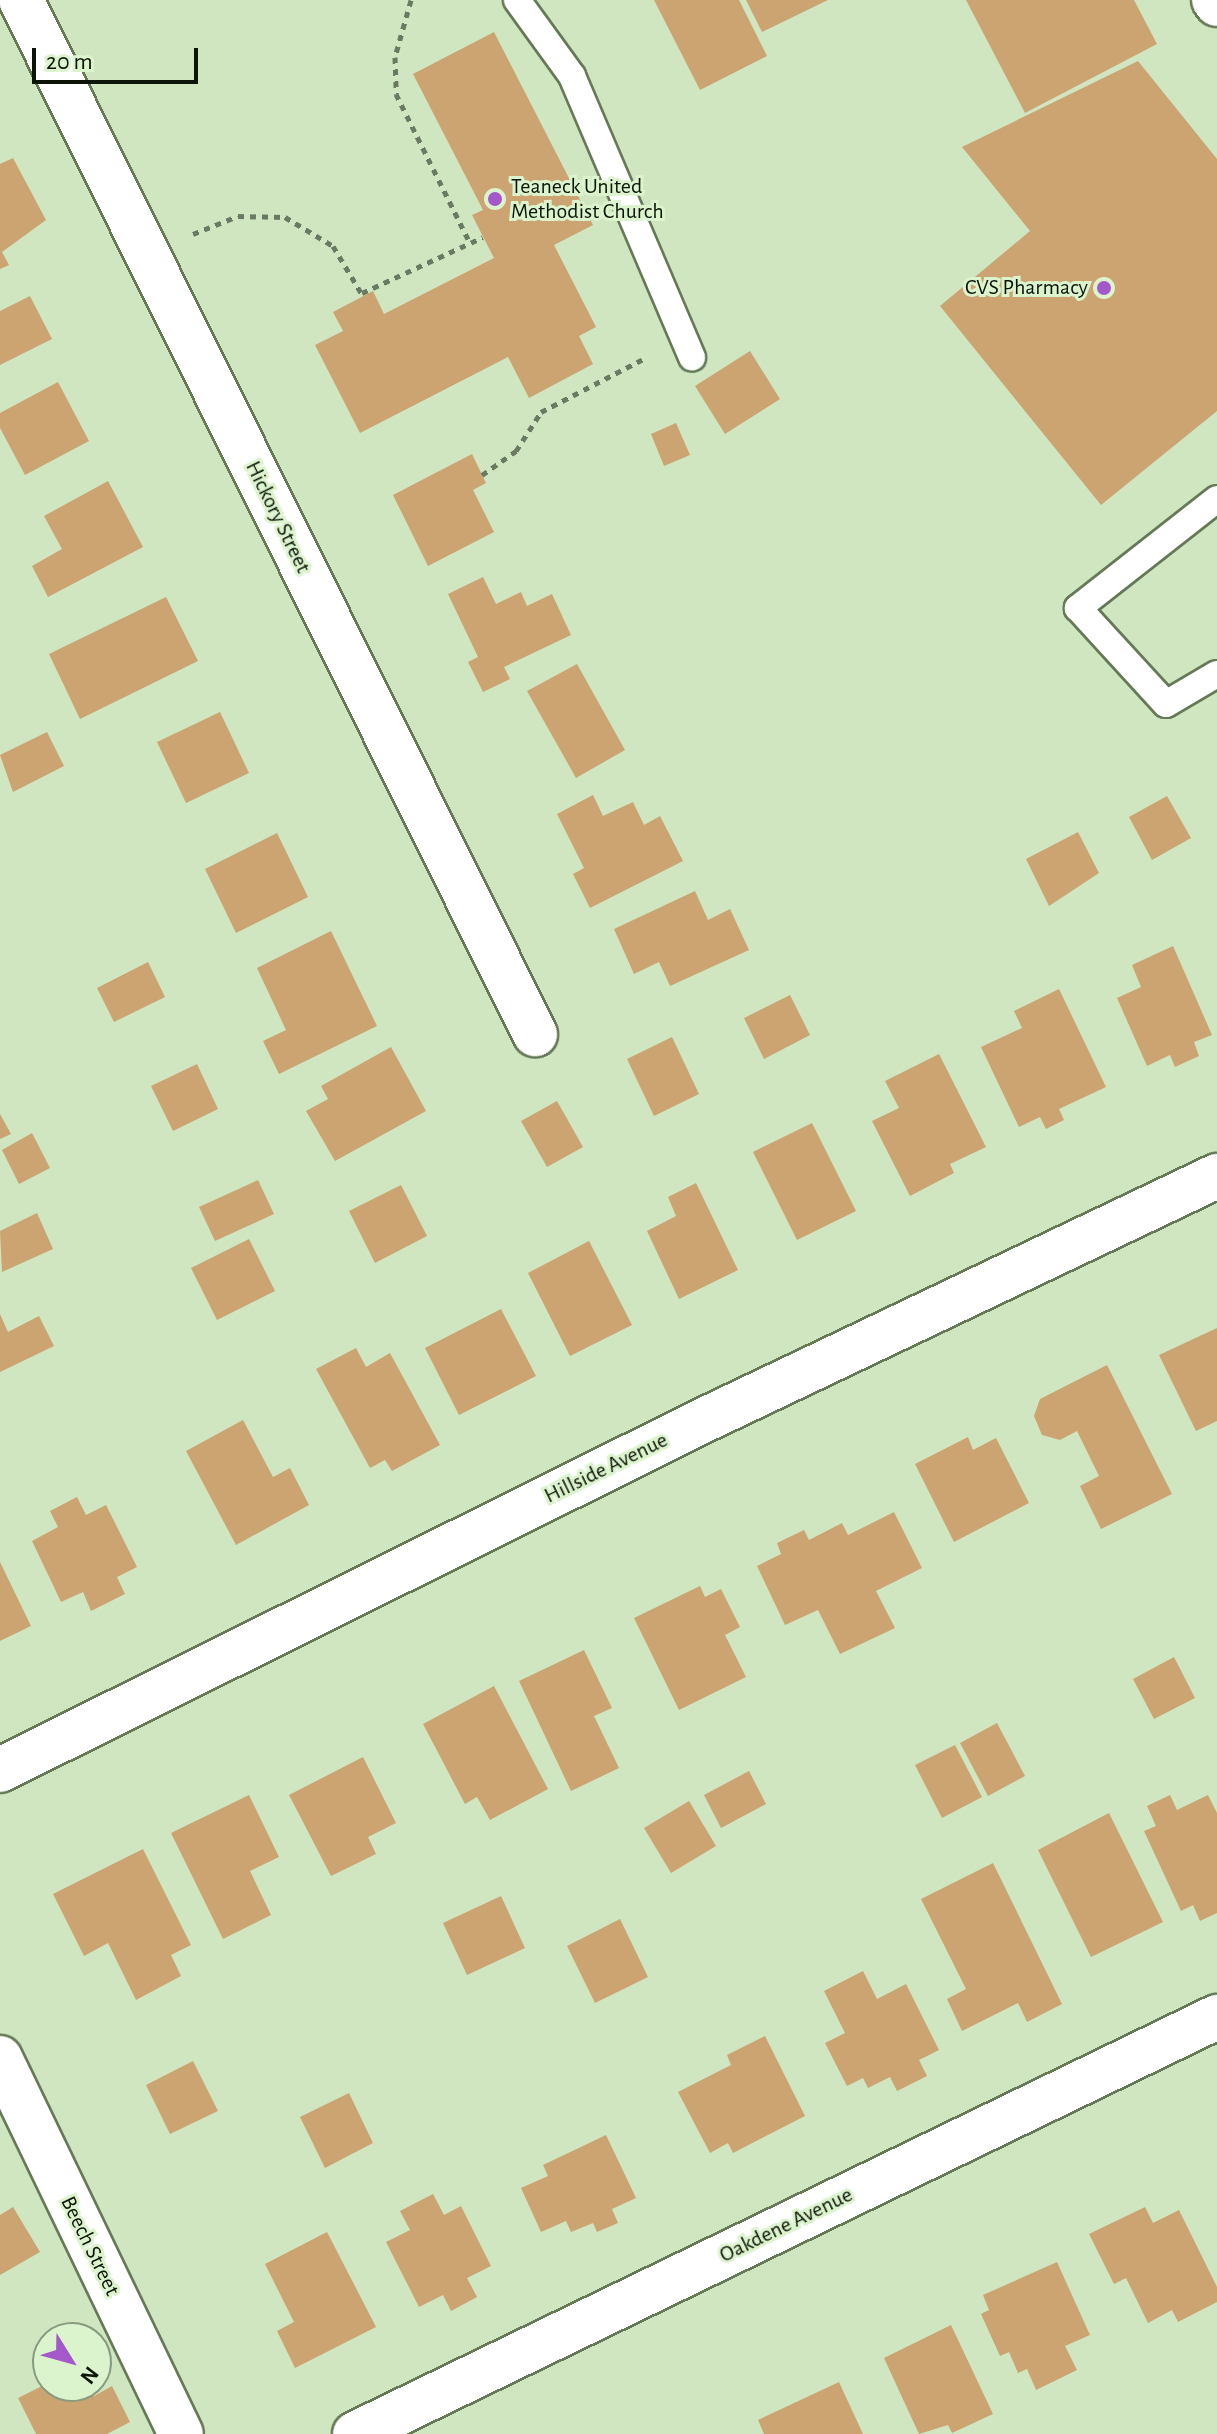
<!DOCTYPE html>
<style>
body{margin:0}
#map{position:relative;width:1217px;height:2434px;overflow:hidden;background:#cfe6c1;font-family:"Alegreya Sans",sans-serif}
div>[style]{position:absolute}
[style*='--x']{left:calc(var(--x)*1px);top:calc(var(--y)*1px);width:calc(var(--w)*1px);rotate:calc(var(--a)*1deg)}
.building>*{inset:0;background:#cba471}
.path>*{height:5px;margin-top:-2.5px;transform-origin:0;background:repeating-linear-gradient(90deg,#6a7961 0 6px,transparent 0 12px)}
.roads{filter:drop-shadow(2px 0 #657957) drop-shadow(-2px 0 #657957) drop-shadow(0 2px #657957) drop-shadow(0 -2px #657957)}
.lane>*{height:26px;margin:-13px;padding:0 13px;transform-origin:13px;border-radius:13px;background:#fff}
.street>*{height:44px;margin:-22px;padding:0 22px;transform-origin:22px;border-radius:22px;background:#fff}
.secondary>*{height:44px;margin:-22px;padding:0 22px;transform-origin:22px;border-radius:22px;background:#fff}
.dots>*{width:22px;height:22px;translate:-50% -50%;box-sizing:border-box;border:4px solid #dcf4ce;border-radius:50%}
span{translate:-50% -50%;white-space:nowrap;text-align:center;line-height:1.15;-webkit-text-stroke:6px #dcf4ce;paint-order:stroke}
.poi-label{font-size:22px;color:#0d1508}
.left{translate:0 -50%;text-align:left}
.right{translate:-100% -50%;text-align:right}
.street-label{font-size:22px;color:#0d1508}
.north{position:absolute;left:32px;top:2322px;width:80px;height:80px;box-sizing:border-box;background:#dcf4ce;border:2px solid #899b7f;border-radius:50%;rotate:127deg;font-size:22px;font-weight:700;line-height:32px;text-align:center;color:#0d1508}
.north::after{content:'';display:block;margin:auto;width:28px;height:36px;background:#a558ca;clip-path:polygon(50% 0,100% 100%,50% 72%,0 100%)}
.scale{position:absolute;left:32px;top:48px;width:166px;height:36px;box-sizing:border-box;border:4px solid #0d1508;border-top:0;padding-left:10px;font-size:24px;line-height:28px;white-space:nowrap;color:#0d1508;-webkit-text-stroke:6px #dcf4ce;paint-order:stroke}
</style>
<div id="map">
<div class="building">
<div style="clip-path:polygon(654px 0,739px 0,767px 56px,700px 90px)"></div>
<div style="clip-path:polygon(746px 0,828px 0,762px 32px)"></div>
<div style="clip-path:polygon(966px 0,1134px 0,1157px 44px,1025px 113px)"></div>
<div style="clip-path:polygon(494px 32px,593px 225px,554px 245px,596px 327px,579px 336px,593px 364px,529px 398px,508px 357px,360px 433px,315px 345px,343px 331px,333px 312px,373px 291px,384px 314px,494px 258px,472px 215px,483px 210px,413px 74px)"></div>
<div style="clip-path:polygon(1138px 61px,1217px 159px,1217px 411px,1101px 505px,940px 306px,1030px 231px,962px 147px)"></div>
<div style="clip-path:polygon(13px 158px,46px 220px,2px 252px,9px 265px,0 269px,0 164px)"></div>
<div style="clip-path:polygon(30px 296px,52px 339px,0 365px,0 311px)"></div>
<div style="clip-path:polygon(750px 351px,780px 399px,725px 434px,695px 386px)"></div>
<div style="clip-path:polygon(58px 382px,89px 441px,25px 475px,0 428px,0 413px)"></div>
<div style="clip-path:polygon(676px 423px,690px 455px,664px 466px,651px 434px)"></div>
<div style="clip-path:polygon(472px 454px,486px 483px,473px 490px,494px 532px,428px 566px,393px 495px)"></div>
<div style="clip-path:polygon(108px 481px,143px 547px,48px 597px,32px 566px,62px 549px,44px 516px)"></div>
<div style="clip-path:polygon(483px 577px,496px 604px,521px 592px,527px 606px,552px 594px,571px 635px,504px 667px,510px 679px,483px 692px,468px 662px,478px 657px,448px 594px)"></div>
<div style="clip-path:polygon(166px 597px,198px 661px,80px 719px,49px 654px)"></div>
<div style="clip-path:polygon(577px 664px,625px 750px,576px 778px,527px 691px)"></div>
<div style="clip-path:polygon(220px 712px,249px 773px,186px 803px,157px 742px)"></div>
<div style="clip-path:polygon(47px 732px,64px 766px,13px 792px,0 755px)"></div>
<div style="clip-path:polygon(593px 795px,603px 816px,633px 802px,644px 825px,660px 816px,683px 861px,590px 908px,573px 874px,584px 868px,557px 814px)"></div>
<div style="clip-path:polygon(1167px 796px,1191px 838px,1152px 860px,1129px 817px)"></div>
<div style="clip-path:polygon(1078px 832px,1099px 873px,1049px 906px,1026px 859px)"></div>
<div style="clip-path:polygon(277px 833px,308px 897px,236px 933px,205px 869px)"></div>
<div style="clip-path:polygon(695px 891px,708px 920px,730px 909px,749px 950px,670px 986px,659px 962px,634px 974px,614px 929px)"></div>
<div style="clip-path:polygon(331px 931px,377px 1026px,279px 1074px,263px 1041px,286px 1030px,257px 968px)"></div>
<div style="clip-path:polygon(1173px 946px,1212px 1035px,1194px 1042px,1199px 1056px,1175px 1067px,1170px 1055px,1147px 1066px,1117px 998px,1141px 987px,1132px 965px)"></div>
<div style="clip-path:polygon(148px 962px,165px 997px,114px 1022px,97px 988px)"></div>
<div style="clip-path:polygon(1059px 989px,1106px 1087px,1059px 1109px,1064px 1120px,1046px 1129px,1040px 1117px,1019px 1127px,981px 1047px,1022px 1028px,1014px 1011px)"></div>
<div style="clip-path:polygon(790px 995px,810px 1035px,764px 1059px,744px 1018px)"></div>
<div style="clip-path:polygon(672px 1037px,699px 1094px,654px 1116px,627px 1059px)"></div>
<div style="clip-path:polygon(391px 1047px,426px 1111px,335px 1161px,306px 1111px,328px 1099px,321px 1086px)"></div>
<div style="clip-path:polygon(939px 1054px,986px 1147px,950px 1164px,954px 1173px,910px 1196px,872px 1121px,899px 1108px,885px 1081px)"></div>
<div style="clip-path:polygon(197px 1064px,218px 1109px,173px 1131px,151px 1086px)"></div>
<div style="clip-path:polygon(557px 1101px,583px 1147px,547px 1167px,521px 1121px)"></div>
<div style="clip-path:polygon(0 1114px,11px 1134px,0 1139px)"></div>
<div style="clip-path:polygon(812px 1123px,856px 1211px,797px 1240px,753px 1152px)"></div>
<div style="clip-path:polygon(32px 1133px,50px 1168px,19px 1184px,2px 1150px)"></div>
<div style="clip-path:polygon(258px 1180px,274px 1214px,215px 1241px,199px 1207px)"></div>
<div style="clip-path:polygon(696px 1183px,738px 1270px,679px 1299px,647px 1231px,676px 1216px,668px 1197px)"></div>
<div style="clip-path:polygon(401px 1185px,427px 1236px,375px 1263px,349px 1211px)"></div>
<div style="clip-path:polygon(37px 1213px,53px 1249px,2px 1272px,0 1231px)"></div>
<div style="clip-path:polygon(249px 1239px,275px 1291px,217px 1320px,191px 1268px)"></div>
<div style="clip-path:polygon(589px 1241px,632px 1325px,570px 1356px,528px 1273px)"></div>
<div style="clip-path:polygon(501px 1309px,536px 1376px,459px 1415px,425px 1348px)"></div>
<div style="clip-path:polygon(0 1314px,8px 1332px,39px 1316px,54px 1346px,0 1372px)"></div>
<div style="clip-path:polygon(1217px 1328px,1217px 1421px,1196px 1431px,1159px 1355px)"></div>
<div style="clip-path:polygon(356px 1348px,366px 1367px,390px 1353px,440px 1445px,392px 1471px,385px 1460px,370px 1468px,316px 1369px)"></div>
<div style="clip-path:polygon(1107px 1365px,1172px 1494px,1101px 1529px,1080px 1486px,1099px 1476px,1077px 1431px,1060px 1440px,1042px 1435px,1034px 1416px,1040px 1399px)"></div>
<div style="clip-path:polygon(243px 1420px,273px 1477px,290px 1468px,309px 1505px,236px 1545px,186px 1451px)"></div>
<div style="clip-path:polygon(968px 1437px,973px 1450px,996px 1438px,1029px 1503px,954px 1542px,915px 1464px)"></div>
<div style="clip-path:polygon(77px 1497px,86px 1515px,106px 1505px,137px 1567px,117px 1577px,125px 1594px,91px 1611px,83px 1592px,61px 1602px,32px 1541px,58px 1527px,50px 1511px)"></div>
<div style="clip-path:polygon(894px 1512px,922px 1568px,876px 1591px,895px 1628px,840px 1654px,818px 1610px,785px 1625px,757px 1566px,781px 1554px,777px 1543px,804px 1530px,809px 1540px,842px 1523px,848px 1535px)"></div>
<div style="clip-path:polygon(0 1562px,31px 1626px,0 1641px)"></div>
<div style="clip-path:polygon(700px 1586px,705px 1597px,721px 1589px,740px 1627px,725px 1635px,746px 1677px,679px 1710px,634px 1618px)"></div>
<div style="clip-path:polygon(584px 1650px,612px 1708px,594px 1716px,619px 1768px,571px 1791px,519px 1681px)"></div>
<div style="clip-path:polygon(1174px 1657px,1195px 1698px,1154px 1719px,1133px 1679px)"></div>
<div style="clip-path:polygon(494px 1686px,548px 1789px,490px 1820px,477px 1797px,465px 1804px,423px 1724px)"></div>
<div style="clip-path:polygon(997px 1723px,1025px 1776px,988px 1796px,960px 1743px)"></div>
<div style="clip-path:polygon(955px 1745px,982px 1797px,942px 1818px,915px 1765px)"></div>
<div style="clip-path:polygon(363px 1757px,396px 1823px,368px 1837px,376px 1854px,331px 1876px,289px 1795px)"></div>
<div style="clip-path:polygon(749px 1771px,766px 1804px,721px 1828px,704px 1795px)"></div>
<div style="clip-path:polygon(249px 1795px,279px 1857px,250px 1871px,271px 1915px,223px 1939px,171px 1833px)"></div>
<div style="clip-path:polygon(1170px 1795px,1177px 1810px,1208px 1795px,1217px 1813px,1217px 1913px,1200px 1921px,1193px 1905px,1181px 1911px,1144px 1831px,1156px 1826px,1147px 1806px)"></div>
<div style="clip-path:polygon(689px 1801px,716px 1846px,671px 1873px,644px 1828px)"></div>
<div style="clip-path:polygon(1109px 1813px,1163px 1922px,1091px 1957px,1038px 1850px)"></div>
<div style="clip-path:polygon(143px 1849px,191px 1945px,171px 1955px,181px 1976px,136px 2000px,108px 1943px,84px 1956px,53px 1894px)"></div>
<div style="clip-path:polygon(993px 1863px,1062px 2004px,1027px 2022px,1018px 2003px,962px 2031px,947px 1999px,966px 1989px,921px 1899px)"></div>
<div style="clip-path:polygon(501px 1896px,525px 1948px,467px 1975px,443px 1923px)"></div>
<div style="clip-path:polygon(620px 1919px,648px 1977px,595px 2003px,567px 1946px)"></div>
<div style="clip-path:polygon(863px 1971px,877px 1999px,906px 1984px,939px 2050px,919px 2060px,927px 2076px,897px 2091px,890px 2077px,868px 2088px,863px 2078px,847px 2086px,825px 2043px,845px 2033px,824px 1991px)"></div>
<div style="clip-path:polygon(765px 2036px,805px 2116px,733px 2153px,728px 2143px,710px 2153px,678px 2092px,731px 2065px,727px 2055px)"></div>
<div style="clip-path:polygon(193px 2061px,218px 2111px,170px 2134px,146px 2085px)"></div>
<div style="clip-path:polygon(349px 2093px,373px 2143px,325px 2168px,300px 2117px)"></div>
<div style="clip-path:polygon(606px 2135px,636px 2198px,612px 2209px,618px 2223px,597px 2232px,593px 2223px,571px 2232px,566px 2221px,541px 2232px,521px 2188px,548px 2176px,543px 2165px)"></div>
<div style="clip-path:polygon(433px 2194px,444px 2215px,461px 2206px,491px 2266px,467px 2278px,477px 2297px,451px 2311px,443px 2295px,419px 2307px,386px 2242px,410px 2230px,400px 2211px)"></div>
<div style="clip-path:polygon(13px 2207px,40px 2252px,0 2275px,0 2215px)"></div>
<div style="clip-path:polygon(1145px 2207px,1153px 2223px,1179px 2210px,1217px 2287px,1217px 2302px,1178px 2322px,1172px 2310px,1148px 2323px,1126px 2278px,1114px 2284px,1089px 2234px)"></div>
<div style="clip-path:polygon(327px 2232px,376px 2327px,295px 2368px,277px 2331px,294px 2322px,265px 2264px)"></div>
<div style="clip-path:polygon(1057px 2262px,1090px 2335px,1065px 2346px,1077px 2370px,1036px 2390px,1027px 2369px,1018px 2373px,1009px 2352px,1000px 2356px,981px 2314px,989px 2310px,983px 2295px)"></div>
<div style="clip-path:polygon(951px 2325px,993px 2414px,952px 2433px,948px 2425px,919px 2434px,884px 2358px)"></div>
<div style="clip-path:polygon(839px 2382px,863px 2434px,764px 2434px,758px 2420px)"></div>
<div style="clip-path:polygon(48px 2383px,89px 2386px,94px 2396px,112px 2386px,130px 2422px,107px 2434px,36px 2434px,18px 2398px)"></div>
</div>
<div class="path">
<div style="--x:411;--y:0;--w:59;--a:105.7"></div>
<div style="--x:395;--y:57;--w:37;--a:88"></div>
<div style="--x:396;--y:94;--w:166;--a:63.6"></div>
<div style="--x:193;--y:234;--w:48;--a:-21.8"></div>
<div style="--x:238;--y:216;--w:47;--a:1.2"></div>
<div style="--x:285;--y:217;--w:56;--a:31.1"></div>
<div style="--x:333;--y:246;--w:58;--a:59"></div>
<div style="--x:362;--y:293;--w:133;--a:-24.8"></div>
<div style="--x:482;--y:475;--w:42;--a:-35.2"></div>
<div style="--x:516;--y:451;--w:46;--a:-57.3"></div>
<div style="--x:541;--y:412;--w:119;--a:-27.4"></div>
</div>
<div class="roads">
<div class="lane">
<div style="--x:517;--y:0;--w:94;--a:54.1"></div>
<div style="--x:572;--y:76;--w:306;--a:66.9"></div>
<div style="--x:1217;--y:499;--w:177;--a:141.9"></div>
<div style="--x:1078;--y:608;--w:130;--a:47.5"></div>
<div style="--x:1166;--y:704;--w:59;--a:-30.5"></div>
</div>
<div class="street">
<div style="--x:21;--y:0;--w:1155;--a:63.57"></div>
<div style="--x:0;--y:1770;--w:782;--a:-26.43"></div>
<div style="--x:700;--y:1422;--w:573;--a:-25.45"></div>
<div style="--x:0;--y:2058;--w:417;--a:64.3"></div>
<div style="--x:355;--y:2434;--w:958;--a:-25.82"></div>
</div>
<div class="secondary">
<div style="--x:1214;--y:0;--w:5;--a:53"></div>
</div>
</div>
<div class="dots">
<div style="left:495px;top:199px;background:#a558ca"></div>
<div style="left:1104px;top:288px;background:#a558ca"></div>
</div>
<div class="poi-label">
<span class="left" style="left:511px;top:199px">Teaneck United<br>Methodist Church</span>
<span class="right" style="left:1088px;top:288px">CVS Pharmacy</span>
</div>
<div class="street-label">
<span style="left:278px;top:517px;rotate:64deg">Hickory Street</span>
<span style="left:606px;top:1468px;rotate:-26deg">Hillside Avenue</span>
<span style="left:786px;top:2225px;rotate:-26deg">Oakdene Avenue</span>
<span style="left:90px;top:2246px;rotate:64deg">Beech Street</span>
</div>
<div class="north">N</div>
<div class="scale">20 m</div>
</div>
